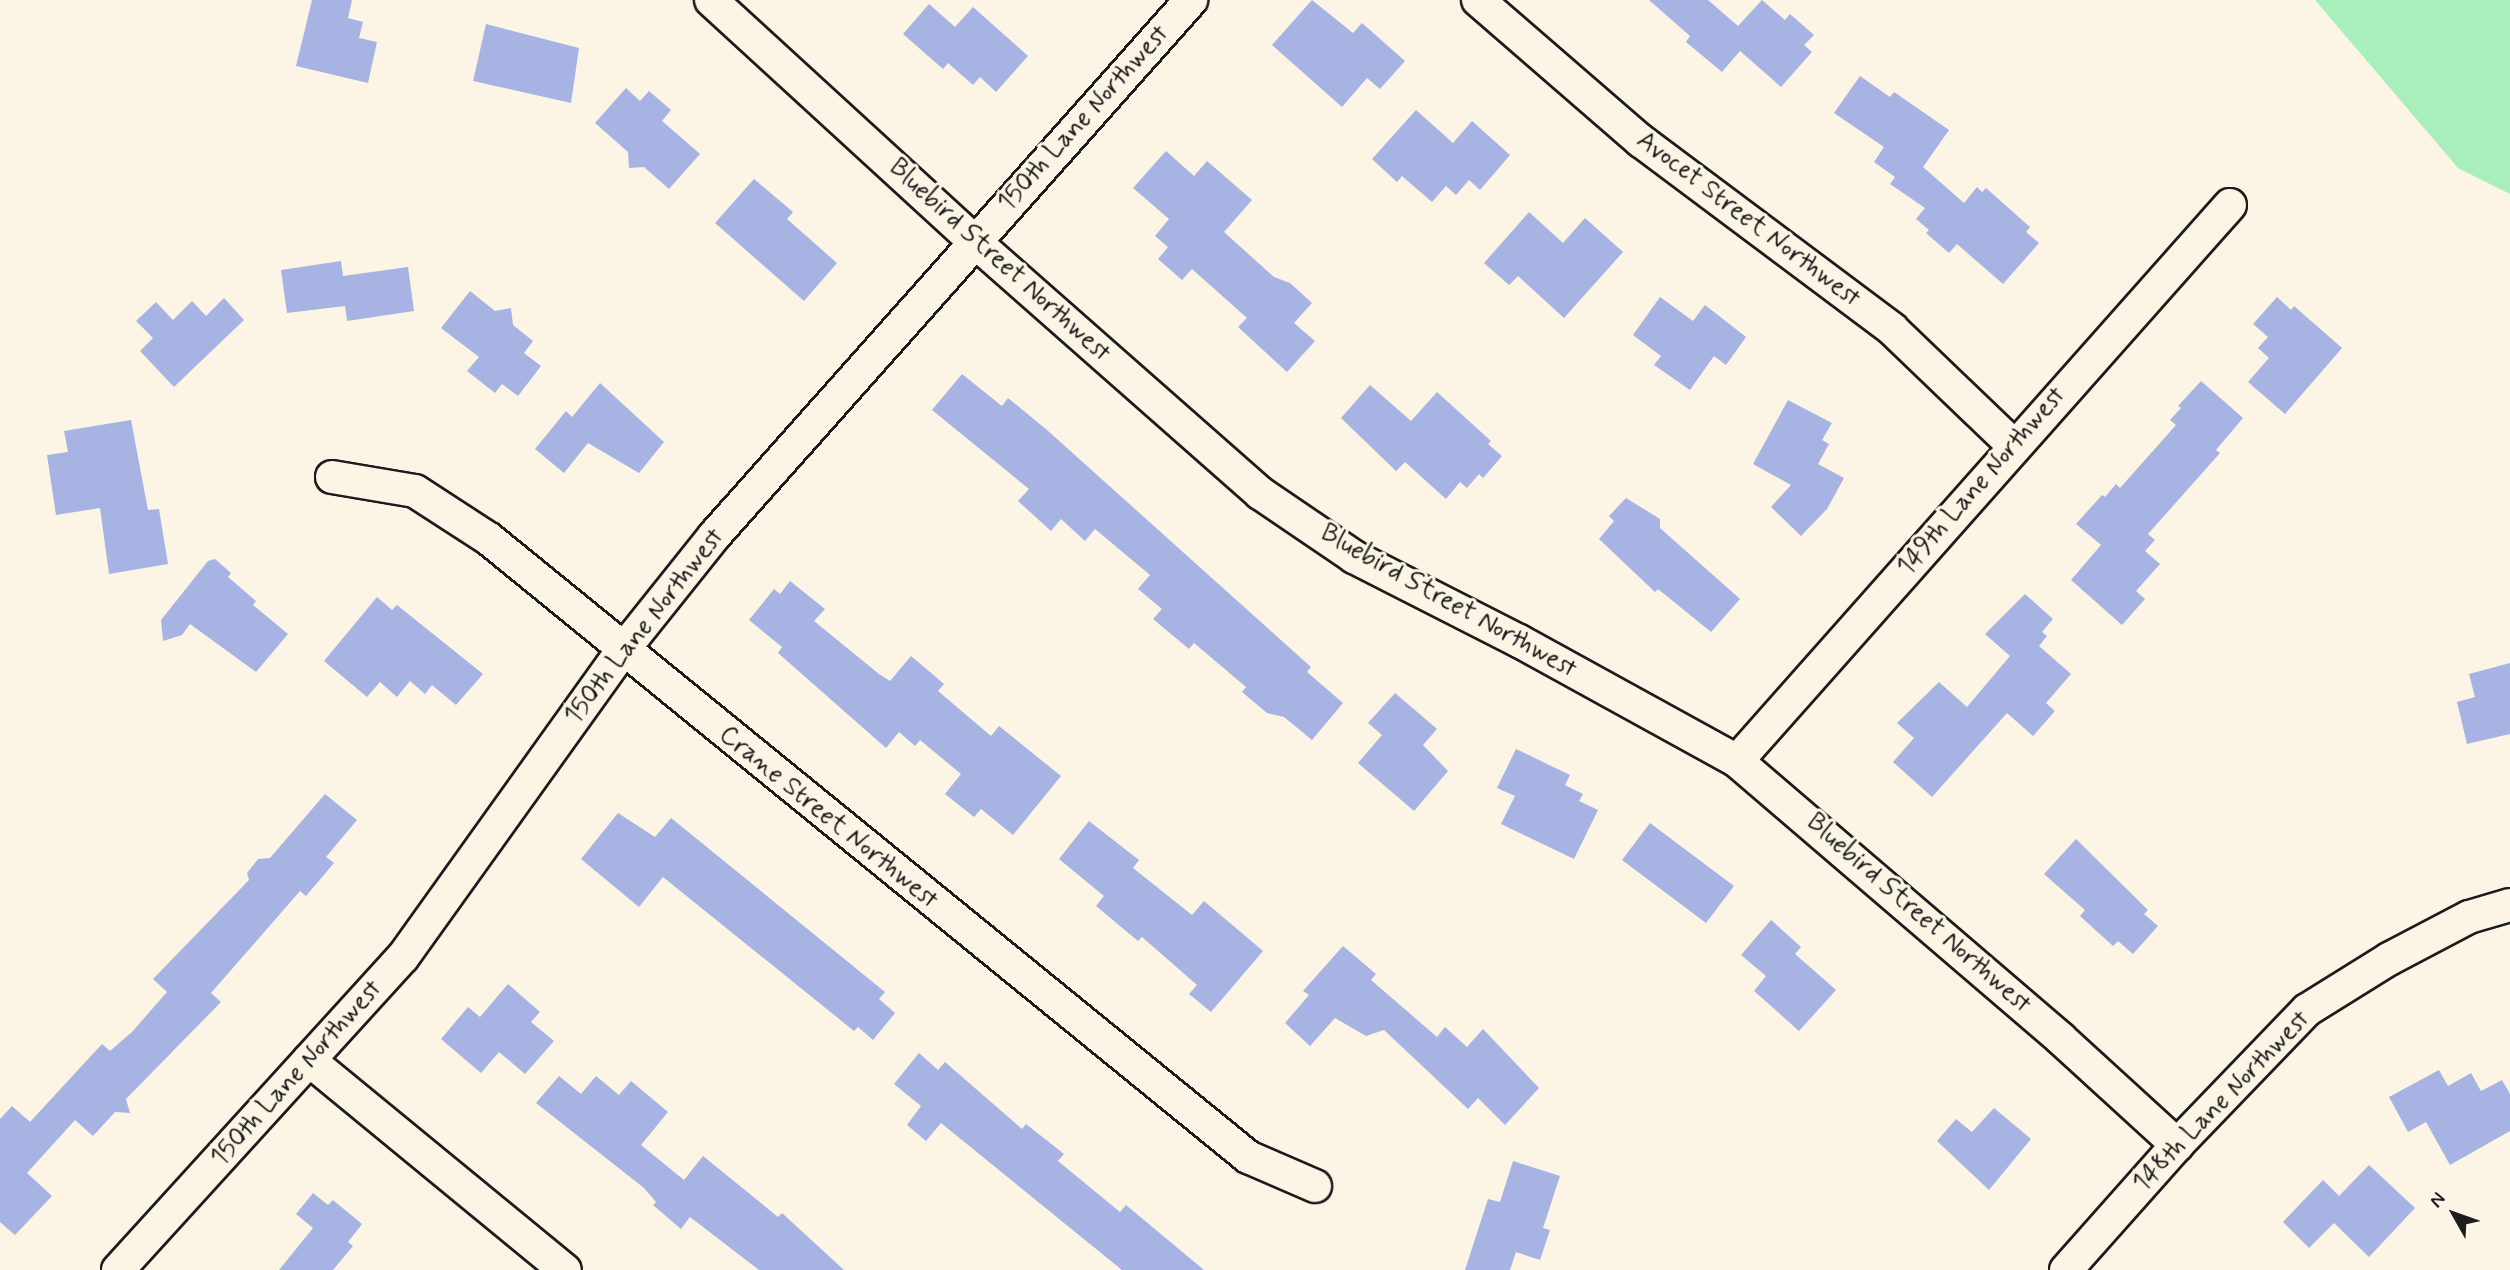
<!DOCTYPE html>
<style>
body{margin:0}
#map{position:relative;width:2510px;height:1270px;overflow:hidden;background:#fcf5e5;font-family:Mynerve,sans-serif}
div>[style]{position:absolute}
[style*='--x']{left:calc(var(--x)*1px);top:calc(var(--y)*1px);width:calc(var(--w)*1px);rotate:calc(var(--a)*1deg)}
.green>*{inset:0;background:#a9efbc}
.building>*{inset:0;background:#a6b3e3}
.roads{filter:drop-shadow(2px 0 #1c1c1c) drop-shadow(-2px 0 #1c1c1c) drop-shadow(0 2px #1c1c1c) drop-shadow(0 -2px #1c1c1c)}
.minor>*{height:32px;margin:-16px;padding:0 16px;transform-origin:16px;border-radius:16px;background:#fcf5e5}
span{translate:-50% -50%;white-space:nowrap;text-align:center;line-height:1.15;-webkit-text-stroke:6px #fcf5e5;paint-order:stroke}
.street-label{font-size:26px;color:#1c1c1c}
.north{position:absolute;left:2419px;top:1179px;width:70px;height:70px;-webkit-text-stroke:5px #fcf5e5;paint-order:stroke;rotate:310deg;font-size:19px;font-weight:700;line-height:28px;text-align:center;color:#1c1c1c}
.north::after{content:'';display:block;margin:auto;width:24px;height:32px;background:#1c1c1c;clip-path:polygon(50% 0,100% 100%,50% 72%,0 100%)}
</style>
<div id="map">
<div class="green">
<div style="clip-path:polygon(2315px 0,2510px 0,2510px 194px,2458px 168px)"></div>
</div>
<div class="building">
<div style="clip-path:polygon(312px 0,352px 0,348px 18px,363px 22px,359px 38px,377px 42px,368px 83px,296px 66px)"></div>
<div style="clip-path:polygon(1312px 0,1353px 33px,1362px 23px,1405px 61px,1380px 89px,1367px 78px,1342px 107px,1272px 45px)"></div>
<div style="clip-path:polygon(1649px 0,1708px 0,1738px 26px,1762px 0,1785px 20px,1790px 14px,1814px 35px,1804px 45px,1812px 52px,1781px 87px,1740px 51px,1722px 72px,1686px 42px,1690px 36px)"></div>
<div style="clip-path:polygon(929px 4px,955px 27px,973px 7px,1028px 56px,996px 92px,980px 77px,973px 85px,948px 63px,943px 69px,903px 34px)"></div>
<div style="clip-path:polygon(486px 24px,579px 48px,571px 103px,473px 81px)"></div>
<div style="clip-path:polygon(1860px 76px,1890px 97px,1894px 92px,1949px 130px,1923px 167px,1964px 203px,1977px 187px,1982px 192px,1986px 188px,2030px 227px,2026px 232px,2039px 243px,2003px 284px,1957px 244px,1949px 253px,1926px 233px,1929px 230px,1916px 219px,1925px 208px,1890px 184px,1895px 177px,1874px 162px,1884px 147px,1834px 113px)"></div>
<div style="clip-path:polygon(626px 88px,640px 101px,649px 91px,671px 110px,662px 121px,700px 154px,669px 189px,644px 167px,629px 168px,628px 152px,595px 123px)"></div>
<div style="clip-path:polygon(1416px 110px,1453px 143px,1472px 121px,1510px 155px,1480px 190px,1469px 180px,1456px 195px,1446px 186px,1432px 202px,1402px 176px,1397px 182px,1372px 159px)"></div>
<div style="clip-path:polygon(1166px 151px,1194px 176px,1207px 161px,1252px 200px,1224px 232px,1274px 277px,1290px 283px,1312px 303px,1294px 323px,1315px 341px,1287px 372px,1238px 327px,1247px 318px,1192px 269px,1182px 280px,1158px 259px,1168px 247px,1155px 236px,1169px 219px,1133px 188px)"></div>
<div style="clip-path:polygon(754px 179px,793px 212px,787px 219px,837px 263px,804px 301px,715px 223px)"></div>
<div style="clip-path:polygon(1529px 212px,1563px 243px,1585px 218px,1623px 252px,1564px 318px,1518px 276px,1509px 285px,1484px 263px)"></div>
<div style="clip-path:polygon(341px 261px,343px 276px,408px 267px,414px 311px,347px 321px,345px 306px,287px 313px,281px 270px)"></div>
<div style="clip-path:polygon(470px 291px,495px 311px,511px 308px,513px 325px,533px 341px,524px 353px,541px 366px,518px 396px,502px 384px,495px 393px,467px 371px,479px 357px,441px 328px)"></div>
<div style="clip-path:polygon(1660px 297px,1693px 321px,1705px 305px,1746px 337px,1726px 365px,1714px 356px,1690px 390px,1654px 365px,1661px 356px,1633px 335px)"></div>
<div style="clip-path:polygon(2277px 297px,2291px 310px,2294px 306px,2342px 348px,2285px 414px,2248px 382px,2269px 358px,2258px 348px,2268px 337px,2253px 324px)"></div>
<div style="clip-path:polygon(224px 298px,244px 320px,174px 387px,140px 351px,153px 338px,136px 321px,156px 302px,173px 320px,192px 301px,206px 316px)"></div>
<div style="clip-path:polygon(962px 374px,1002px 406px,1008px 398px,1047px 430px,1311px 667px,1307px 672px,1343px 703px,1312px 740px,1284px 717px,1267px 713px,1242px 692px,1246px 687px,1194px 643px,1189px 649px,1153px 619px,1162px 609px,1138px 589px,1150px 575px,1095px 529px,1085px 541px,1061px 519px,1051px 531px,1018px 501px,1029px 489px,932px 410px)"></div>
<div style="clip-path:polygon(2201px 381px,2243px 418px,2216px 450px,2220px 453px,2148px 534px,2155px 540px,2145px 551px,2160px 564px,2136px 591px,2145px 599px,2122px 625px,2071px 580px,2101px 545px,2076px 524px,2102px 495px,2105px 497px,2116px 484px,2120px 488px,2176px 425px,2170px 420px,2181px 408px,2178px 406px)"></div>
<div style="clip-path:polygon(600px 383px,664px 442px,639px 473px,588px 443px,564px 473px,535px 449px,566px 411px,572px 417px)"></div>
<div style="clip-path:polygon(1370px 385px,1411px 421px,1437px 392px,1491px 441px,1488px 444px,1502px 456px,1483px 478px,1479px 474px,1467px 488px,1460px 482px,1446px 499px,1405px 462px,1396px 471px,1341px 418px)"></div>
<div style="clip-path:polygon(1788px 400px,1832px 423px,1822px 440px,1829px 444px,1818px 464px,1844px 478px,1827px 509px,1801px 536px,1771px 507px,1791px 485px,1753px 464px)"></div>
<div style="clip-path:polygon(131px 420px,148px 510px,159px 509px,168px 564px,109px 574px,100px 508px,56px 515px,47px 455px,68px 452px,64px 431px)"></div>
<div style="clip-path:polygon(1626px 498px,1660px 519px,1660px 528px,1740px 599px,1711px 632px,1658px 589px,1655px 592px,1599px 539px,1614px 521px,1609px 516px)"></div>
<div style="clip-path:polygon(215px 559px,231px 573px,228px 577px,256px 601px,253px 605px,288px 634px,256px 672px,190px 624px,182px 635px,163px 641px,161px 620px,208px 561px)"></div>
<div style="clip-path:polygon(790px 581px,825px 609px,814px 621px,879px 674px,890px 681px,911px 656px,944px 684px,938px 691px,991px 736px,999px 726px,1061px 776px,1013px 835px,981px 809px,974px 817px,945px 794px,961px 774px,920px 740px,915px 746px,899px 732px,886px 748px,778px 653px,782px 647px,749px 620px,774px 589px,780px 594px)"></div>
<div style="clip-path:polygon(2025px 594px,2053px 619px,2042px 632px,2047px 636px,2039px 646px,2071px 674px,2046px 703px,2055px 711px,2033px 736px,2007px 713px,1932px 797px,1893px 762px,1914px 738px,1897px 723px,1939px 682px,1967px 707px,2010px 656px,1985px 634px)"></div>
<div style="clip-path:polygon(377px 597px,392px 610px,397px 605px,483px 674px,456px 705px,432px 685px,425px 694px,410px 681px,397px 697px,380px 682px,367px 697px,324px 661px)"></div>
<div style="clip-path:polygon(2510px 663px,2510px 734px,2467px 744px,2457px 702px,2475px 697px,2469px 674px)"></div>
<div style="clip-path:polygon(1395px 693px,1437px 729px,1423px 745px,1448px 771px,1414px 811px,1358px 763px,1382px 735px,1368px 723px)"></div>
<div style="clip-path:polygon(1516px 749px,1570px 775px,1565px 785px,1583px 794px,1579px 801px,1598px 810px,1574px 859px,1501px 824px,1515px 796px,1497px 788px)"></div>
<div style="clip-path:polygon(325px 794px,357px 820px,326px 857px,334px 863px,306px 896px,300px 891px,211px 993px,221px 1002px,126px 1099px,130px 1113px,115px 1112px,93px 1136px,75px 1120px,27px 1173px,52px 1196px,15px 1235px,0 1222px,0 1119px,12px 1106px,30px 1122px,102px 1044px,110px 1051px,132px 1032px,167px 992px,153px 979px,249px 880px,247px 873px,258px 859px,270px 858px)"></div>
<div style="clip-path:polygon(618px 813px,655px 837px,671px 818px,885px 992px,879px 999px,895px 1013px,873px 1040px,858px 1027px,854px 1031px,663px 877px,639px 907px,581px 859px)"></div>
<div style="clip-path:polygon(1089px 821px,1139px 860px,1133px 868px,1192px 915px,1204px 901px,1263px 951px,1211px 1012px,1189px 994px,1197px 985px,1142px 937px,1138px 941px,1096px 906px,1104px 896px,1059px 859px)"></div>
<div style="clip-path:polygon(1650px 823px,1734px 886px,1706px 923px,1622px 860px)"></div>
<div style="clip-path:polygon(2076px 839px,2148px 910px,2144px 914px,2158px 926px,2133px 954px,2118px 941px,2113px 946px,2080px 916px,2085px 910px,2044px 874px)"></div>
<div style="clip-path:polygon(1771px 920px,1801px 947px,1795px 954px,1836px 990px,1799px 1031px,1754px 991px,1766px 976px,1741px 955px)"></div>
<div style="clip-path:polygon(1343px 946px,1376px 974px,1371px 980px,1437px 1037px,1445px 1027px,1467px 1047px,1483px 1029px,1539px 1088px,1505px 1125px,1478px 1098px,1468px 1109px,1384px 1030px,1366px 1036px,1335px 1018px,1310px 1046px,1285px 1023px,1309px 995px,1303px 991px)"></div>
<div style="clip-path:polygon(508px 984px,540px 1012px,531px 1022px,554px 1041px,525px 1074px,499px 1052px,481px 1073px,441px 1039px,468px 1007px,480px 1017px)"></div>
<div style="clip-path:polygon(919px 1053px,938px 1070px,945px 1062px,1022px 1129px,1026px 1124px,1064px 1154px,1058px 1161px,1120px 1212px,1126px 1205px,1204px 1270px,1122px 1270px,941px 1123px,926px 1141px,907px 1125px,921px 1106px,894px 1084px)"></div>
<div style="clip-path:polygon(2439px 1070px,2448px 1086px,2471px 1073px,2481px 1091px,2502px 1080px,2510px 1094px,2510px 1131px,2450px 1165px,2426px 1122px,2408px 1132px,2389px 1097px)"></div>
<div style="clip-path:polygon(559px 1076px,581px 1094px,596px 1076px,619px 1095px,631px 1081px,668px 1112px,641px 1145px,684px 1180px,703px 1156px,778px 1217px,782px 1213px,844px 1270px,759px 1270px,690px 1217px,681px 1229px,653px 1205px,656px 1202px,644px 1188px,536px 1103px)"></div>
<div style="clip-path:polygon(1994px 1108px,2031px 1139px,1989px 1190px,1937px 1141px,1956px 1119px,1972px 1132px)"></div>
<div style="clip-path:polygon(1513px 1161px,1560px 1176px,1543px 1228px,1550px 1230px,1540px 1260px,1516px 1252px,1510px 1270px,1465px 1270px,1488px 1199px,1500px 1202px)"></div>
<div style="clip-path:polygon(2369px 1165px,2415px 1208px,2369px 1257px,2334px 1223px,2309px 1248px,2283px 1222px,2323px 1180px,2339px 1196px)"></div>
<div style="clip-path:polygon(313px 1193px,328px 1205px,333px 1200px,362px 1224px,348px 1242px,353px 1246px,333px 1270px,279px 1270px,313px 1228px,296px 1214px)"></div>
</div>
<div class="roads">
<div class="minor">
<div style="--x:711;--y:0;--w:355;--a:42.5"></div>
<div style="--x:973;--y:240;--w:383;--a:41.4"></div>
<div style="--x:1260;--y:493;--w:114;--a:34.2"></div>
<div style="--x:1354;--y:557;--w:185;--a:27"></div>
<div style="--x:1519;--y:641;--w:249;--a:28.8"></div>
<div style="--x:1737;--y:761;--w:426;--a:40.6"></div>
<div style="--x:2060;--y:1038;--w:159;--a:42.4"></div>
<div style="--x:1478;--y:0;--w:216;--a:40.9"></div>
<div style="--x:1641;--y:141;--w:314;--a:36.8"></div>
<div style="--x:1892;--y:329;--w:168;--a:43.8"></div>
<div style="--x:332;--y:477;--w:84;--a:9.6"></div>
<div style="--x:415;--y:491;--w:88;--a:33"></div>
<div style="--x:489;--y:539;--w:979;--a:39.15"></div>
<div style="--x:1248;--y:1157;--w:73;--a:23.4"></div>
<div style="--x:1737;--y:761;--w:743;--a:-48.44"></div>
<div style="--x:309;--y:1060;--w:331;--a:39.4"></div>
<div style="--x:118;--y:1270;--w:423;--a:-47.7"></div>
<div style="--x:403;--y:957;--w:378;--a:-54.4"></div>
<div style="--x:623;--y:650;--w:146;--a:-51.4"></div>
<div style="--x:714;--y:536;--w:718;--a:-48.33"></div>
<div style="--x:2066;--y:1270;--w:167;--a:-48.4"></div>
<div style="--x:2177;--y:1145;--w:187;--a:-46.1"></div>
<div style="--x:2307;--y:1010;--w:97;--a:-31.9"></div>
<div style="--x:2389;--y:959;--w:90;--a:-27.7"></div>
<div style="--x:2469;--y:917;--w:43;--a:-16.3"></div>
</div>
</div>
<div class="street-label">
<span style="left:1084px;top:119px;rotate:-48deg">150th Lane Northwest</span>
<span style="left:1748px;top:220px;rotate:37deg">Avocet Street Northwest</span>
<span style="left:999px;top:261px;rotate:42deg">Bluebird Street Northwest</span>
<span style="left:1982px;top:482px;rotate:-49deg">149th Lane Northwest</span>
<span style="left:1448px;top:602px;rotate:29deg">Bluebird Street Northwest</span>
<span style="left:645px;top:627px;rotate:-52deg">150th Lane Northwest</span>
<span style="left:828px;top:818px;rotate:39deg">Crane Street Northwest</span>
<span style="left:1918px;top:914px;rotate:41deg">Bluebird Street Northwest</span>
<span style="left:297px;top:1074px;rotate:-48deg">150th Lane Northwest</span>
<span style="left:2222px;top:1102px;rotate:-46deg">148th Lane Northwest</span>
</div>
<div class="north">N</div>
</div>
